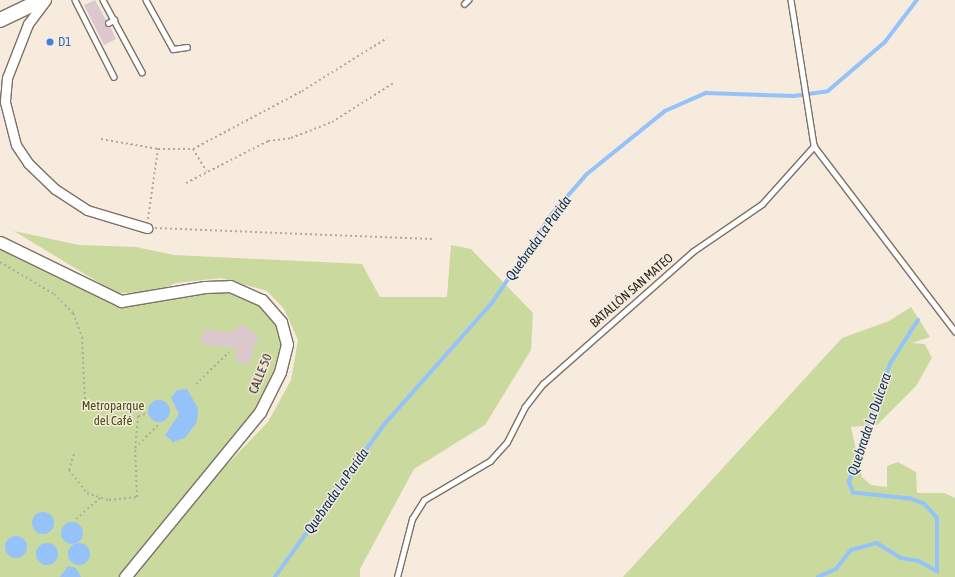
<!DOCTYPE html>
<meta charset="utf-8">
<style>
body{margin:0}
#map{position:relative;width:955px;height:577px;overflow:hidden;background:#f7ebde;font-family:"Asap Condensed",sans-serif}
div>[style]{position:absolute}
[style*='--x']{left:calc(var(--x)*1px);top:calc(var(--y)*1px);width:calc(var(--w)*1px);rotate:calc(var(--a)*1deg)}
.green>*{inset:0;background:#cada9f}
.water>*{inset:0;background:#95c2f9}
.round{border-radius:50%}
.stream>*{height:3.5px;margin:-1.75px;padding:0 1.75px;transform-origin:1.75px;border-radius:1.75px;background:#95c2f9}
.building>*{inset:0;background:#dbc9ce}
.path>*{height:2px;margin-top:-1px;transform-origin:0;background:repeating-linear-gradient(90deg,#b2a99e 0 2px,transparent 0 5px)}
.roads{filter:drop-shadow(1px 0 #7c7166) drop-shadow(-1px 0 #7c7166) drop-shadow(0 1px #7c7166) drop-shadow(0 -1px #7c7166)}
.service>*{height:4.5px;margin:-2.25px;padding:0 2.25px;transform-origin:2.25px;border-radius:2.25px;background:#fff}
.minor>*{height:9px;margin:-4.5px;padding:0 4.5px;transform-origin:4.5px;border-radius:4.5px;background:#fff}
.tertiary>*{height:11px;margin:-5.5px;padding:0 5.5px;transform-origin:5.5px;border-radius:5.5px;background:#fff}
.primary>*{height:14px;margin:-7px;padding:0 7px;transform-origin:7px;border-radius:7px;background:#fff}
.dots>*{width:11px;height:11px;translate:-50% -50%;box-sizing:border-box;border:2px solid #f7ebde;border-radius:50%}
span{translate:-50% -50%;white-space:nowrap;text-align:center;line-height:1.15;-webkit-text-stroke:3px #f7ebde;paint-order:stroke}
.shop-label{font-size:13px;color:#366cbe}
.left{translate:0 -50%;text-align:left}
.street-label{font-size:13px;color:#2d2924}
.park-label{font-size:13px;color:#455313}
.water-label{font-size:14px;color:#062e58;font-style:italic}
</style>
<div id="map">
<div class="green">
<div style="clip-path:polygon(14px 231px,79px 245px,136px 247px,174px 255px,362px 264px,380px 297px,447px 297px,451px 245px,471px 249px,533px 313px,531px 350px,485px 425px,414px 469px,360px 569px,360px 577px,132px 577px,208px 484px,268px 422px,291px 380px,298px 340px,284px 309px,267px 291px,221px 278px,176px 283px,155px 292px,116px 293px)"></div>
<div style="clip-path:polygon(0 242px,121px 301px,230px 286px,272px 310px,287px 344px,260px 412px,125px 577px,0 577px)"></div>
<div style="clip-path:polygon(911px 307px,930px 337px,912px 343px,925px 344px,932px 358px,916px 386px,877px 425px,851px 427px,862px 477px,871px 485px,887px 487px,887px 466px,898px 462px,916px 472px,917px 493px,944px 493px,955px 498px,955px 577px,623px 577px,842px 338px,889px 321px)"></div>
</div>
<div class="water">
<div style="clip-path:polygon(187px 389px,198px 408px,197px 422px,185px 438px,173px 442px,165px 435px,179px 414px,171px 398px,177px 390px)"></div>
<div class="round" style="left:148px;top:400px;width:22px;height:22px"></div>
<div class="round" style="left:32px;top:512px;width:22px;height:22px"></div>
<div class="round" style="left:61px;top:522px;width:22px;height:22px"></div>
<div class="round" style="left:5px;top:536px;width:22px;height:22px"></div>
<div class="round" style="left:68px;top:543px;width:22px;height:22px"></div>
<div class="round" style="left:36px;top:543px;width:22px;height:22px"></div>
<div style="clip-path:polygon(68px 566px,76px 568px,81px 577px,60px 577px)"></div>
</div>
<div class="stream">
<div style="--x:275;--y:577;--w:186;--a:-54.4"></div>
<div style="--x:383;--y:426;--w:164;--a:-48.5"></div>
<div style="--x:492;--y:303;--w:107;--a:-56"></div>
<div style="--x:552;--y:214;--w:53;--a:-48.8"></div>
<div style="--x:587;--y:174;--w:100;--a:-38.9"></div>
<div style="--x:665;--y:111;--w:45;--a:-23.7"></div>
<div style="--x:706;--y:93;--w:88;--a:2"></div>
<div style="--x:794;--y:96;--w:34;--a:-8"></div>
<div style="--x:828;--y:91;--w:75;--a:-40.7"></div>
<div style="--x:885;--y:42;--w:53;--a:-52.7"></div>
<div style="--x:818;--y:577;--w:20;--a:-24"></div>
<div style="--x:836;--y:569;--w:24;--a:-52"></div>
<div style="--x:851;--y:550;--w:27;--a:-15"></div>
<div style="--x:877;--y:543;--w:28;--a:32"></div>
<div style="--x:901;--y:558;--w:18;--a:9"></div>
<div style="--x:919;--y:561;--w:21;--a:29"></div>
<div style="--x:937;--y:571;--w:53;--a:-90"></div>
<div style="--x:937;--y:518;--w:19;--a:-133"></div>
<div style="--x:924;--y:504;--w:15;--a:-160"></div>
<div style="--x:910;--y:499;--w:57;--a:-174"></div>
<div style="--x:853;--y:493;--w:12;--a:-110"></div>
<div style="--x:849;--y:482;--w:125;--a:-70.8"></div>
<div style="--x:890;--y:364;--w:52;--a:-57.5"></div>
</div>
<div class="building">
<div style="clip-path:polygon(95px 0,106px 20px,105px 25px,110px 26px,116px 39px,104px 45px,84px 5px)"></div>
<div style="clip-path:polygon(243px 324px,258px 337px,249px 364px,235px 362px,237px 349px,201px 344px,204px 329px,231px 332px)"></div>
</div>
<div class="path">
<div style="--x:101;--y:139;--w:58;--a:10"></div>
<div style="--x:158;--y:149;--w:35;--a:0"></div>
<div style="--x:193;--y:149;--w:123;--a:-28"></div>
<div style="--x:302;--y:91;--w:100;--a:-31.9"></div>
<div style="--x:193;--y:149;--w:26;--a:59"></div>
<div style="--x:186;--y:183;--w:92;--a:-27.1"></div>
<div style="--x:268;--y:141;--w:23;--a:-7"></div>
<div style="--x:291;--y:138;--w:44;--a:-21.3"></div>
<div style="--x:332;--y:122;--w:75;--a:-32.4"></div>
<div style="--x:148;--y:219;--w:71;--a:-81.9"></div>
<div style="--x:155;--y:228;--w:277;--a:2.3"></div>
<div style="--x:0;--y:262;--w:63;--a:30.7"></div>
<div style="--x:54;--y:294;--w:27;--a:45"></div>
<div style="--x:73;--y:313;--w:26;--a:69"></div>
<div style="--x:82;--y:337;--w:63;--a:87.3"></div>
<div style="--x:196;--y:384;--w:46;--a:-44.1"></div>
<div style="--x:145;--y:414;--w:7;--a:164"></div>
<div style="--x:138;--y:416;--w:32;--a:95"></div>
<div style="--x:135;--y:448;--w:33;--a:-45"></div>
<div style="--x:74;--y:454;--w:17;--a:107"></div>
<div style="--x:69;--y:470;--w:29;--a:52"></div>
<div style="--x:87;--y:493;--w:23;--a:18"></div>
<div style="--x:109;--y:500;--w:28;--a:-6"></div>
<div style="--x:137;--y:497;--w:49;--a:-92.3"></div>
<div style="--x:76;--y:519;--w:33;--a:-41"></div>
</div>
<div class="roads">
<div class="service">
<div style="--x:75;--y:0;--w:86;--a:63.1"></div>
<div style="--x:103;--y:0;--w:82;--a:61.6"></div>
<div style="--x:146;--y:0;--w:56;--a:61.1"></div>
<div style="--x:173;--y:49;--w:14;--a:-8"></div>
<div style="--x:791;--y:0;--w:148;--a:81"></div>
<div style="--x:814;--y:146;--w:233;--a:52.7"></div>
<div style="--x:464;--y:4;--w:6;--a:-45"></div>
<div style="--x:108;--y:23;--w:7;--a:-27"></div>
<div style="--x:397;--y:577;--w:60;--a:-75.5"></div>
<div style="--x:412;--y:519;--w:22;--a:-58"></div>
<div style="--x:424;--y:500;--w:77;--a:-30.6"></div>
<div style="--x:490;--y:461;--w:25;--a:-48"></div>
<div style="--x:507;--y:442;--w:38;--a:-63"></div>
<div style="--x:524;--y:408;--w:31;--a:-52"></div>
<div style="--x:543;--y:384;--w:199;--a:-41.5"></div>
<div style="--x:692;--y:252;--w:85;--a:-34.4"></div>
<div style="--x:762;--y:204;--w:78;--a:-48.1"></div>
</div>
<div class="minor">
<div style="--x:46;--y:0;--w:30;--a:127"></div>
<div style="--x:28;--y:24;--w:58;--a:111.3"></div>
<div style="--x:7;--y:78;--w:24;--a:95"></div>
<div style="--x:5;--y:102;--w:44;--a:75.7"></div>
<div style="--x:16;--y:145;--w:22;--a:56"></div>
<div style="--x:28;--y:163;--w:37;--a:44"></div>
<div style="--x:55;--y:189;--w:38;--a:33"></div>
<div style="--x:87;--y:210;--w:63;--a:16.7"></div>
</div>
<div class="tertiary">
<div style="--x:0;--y:242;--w:135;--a:26"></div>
<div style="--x:121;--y:301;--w:85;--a:-9.5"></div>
<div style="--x:205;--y:287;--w:25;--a:-2"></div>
<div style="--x:230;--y:286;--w:35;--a:24"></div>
<div style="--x:262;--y:300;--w:29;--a:49"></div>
<div style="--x:281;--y:322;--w:23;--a:75"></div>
<div style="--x:287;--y:344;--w:29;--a:104"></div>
<div style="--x:280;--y:372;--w:45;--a:116.6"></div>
<div style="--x:260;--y:412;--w:213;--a:129.3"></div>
</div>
<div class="primary">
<div style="--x:0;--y:20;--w:47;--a:-25.5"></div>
</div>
</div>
<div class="dots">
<div style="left:50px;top:42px;background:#3f7fe0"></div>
</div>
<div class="shop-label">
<span class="left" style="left:58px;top:42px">D1</span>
</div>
<div class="street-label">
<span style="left:632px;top:291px;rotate:-41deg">BATALLÓN SAN MATEO</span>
<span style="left:261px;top:374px;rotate:-68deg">CALLE 50</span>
</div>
<div class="park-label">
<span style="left:113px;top:414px">Metroparque<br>del Café</span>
</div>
<div class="water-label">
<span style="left:538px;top:238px;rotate:-54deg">Quebrada La Parida</span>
<span style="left:869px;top:424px;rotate:-71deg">Quebrada La Dulcera</span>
<span style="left:336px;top:491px;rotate:-55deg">Quebrada La Parida</span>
</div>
</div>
